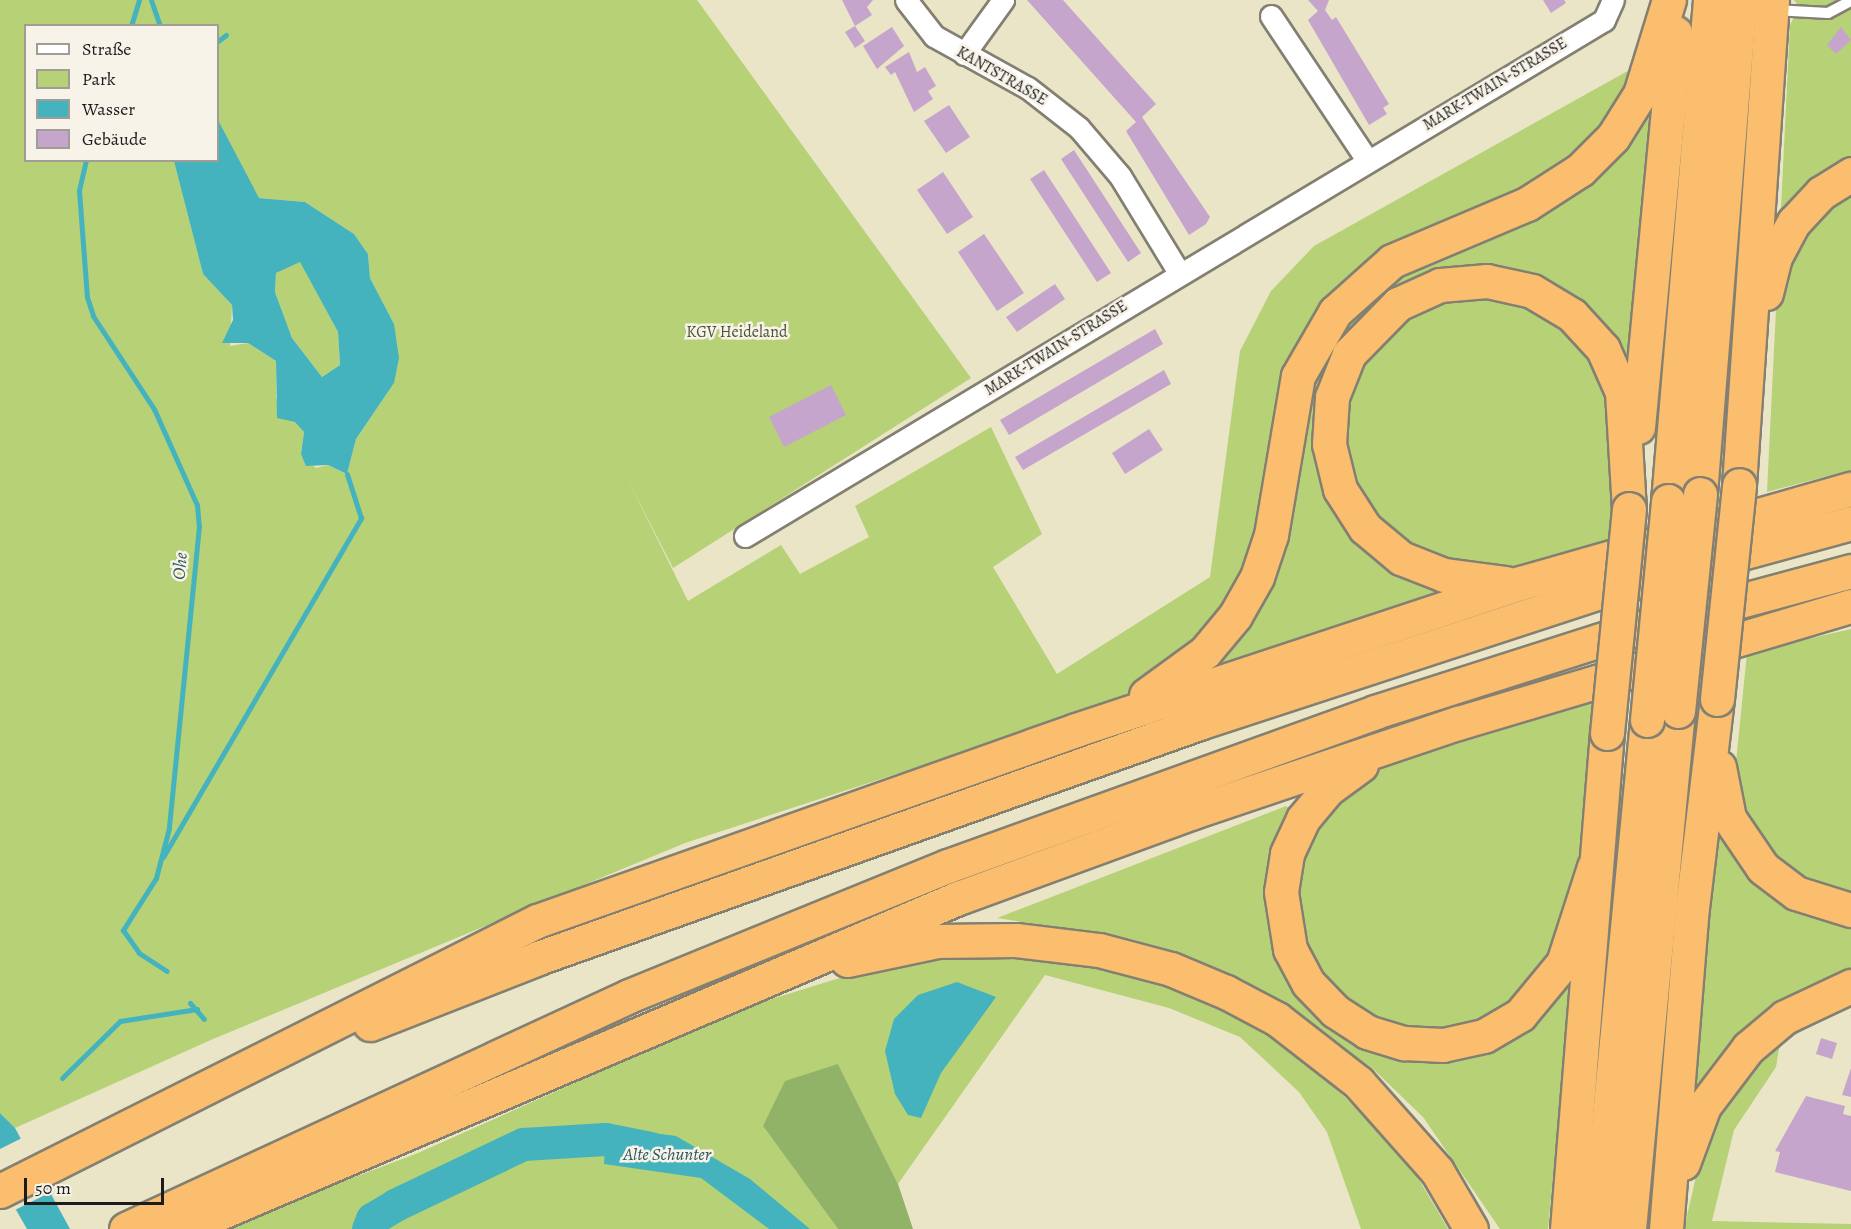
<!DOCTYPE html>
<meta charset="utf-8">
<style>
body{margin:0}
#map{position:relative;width:1851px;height:1229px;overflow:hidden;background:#eae5c7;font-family:Alegreya,serif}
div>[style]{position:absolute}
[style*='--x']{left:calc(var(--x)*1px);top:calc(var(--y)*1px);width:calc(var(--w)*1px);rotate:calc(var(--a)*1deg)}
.green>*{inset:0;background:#b6d176}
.forest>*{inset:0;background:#90b367}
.water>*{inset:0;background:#44b3be}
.pier>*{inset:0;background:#eae5c7}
.stream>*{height:5px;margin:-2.5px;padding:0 2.5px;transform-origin:2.5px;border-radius:2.5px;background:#44b3be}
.river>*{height:33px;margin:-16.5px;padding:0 16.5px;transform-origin:16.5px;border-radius:16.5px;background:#44b3be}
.building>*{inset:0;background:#c6a5cc}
.roads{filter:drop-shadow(2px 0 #838072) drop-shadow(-2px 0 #838072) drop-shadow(0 2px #838072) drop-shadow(0 -2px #838072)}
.service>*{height:10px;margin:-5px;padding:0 5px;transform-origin:5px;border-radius:5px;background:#fff}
.minor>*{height:21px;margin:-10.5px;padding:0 10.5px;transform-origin:10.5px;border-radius:10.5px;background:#fff}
.motorway>*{height:33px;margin:-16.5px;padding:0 16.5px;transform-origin:16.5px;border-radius:16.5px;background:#fbbd6e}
.bridges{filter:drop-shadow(2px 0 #838072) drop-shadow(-2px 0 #838072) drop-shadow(0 2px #838072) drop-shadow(0 -2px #838072)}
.motorway-bridge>*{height:33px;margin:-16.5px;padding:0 16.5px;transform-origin:16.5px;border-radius:16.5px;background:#fbbd6e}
span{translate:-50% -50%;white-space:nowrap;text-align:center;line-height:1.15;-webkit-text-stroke:5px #f7f3e8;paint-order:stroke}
.street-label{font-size:16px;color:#1c1c1c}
.park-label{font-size:16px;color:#4a5237}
.water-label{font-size:18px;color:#2c585d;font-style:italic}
.legend{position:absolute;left:24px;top:24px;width:195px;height:138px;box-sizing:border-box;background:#f7f3e8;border:2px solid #9f9d96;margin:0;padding:8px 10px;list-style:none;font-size:18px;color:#1c1c1c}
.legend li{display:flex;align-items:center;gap:12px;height:30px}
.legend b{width:30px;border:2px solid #9f9d96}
.scale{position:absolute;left:24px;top:1178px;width:140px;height:27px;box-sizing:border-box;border:3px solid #1c1c1c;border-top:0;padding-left:8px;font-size:18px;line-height:21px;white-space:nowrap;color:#1c1c1c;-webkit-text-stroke:4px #f7f3e8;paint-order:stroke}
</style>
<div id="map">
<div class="green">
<div style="clip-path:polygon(evenodd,0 0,697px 0,971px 378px,673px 568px,627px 478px,688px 601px,781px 545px,800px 574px,869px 537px,855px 506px,991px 427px,1042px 534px,993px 567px,1057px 674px,1210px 577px,1240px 351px,1271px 291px,1314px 246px,1660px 53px,1613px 540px,685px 843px,213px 1039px,15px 1128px,0 1113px,0 0,26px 26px,218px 26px,218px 120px,239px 165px,259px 198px,305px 202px,354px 234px,368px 254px,370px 278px,394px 324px,394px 383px,356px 439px,347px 474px,328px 465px,316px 468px,301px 454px,304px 432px,276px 398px,276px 361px,248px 343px,230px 346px,232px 305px,203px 274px,174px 160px,26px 160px,26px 26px)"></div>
<div style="clip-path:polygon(1794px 0,1851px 0,1851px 470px,1767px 492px,1790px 25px,1799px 7px)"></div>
<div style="clip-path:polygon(300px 261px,338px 332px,340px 365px,322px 377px,292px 338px,275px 292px,276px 273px)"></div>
<div style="clip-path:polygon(1851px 629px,1851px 1005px,1780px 1043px,1776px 1067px,1734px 1130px,1712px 1221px,1851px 1224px,1851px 1229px,1684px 1229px,1703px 1146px,1687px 1102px,1712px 811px,1735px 772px,1747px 653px)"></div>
<div style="clip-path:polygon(1598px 701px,1548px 1229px,1500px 1229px,1423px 1117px,1373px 1069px,1243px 980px,1131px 939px,997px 918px,1286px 806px,1317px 824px,1347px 791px,1387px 765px)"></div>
<div style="clip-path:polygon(1063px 953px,1160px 976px,1245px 1018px,1319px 1070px,1411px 1166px,1448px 1229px,1361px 1229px,1327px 1132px,1299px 1092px,1240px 1037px,1169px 1008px,1045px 975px,898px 1184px,838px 1064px,763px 1126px,838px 1229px,218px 1229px,418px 1153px,743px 1008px,859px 972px,961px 955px)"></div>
</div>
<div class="forest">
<div style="clip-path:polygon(838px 1064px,898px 1184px,913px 1229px,838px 1229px,763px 1126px,785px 1081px)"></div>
</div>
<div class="water">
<div style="clip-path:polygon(evenodd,218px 120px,259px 198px,305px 202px,354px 234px,368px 254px,370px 278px,394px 324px,399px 358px,394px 383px,356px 439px,347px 474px,328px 465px,306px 466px,301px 454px,304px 432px,295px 422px,277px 418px,276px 361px,248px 343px,222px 343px,233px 320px,232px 305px,203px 274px,174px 161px,218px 160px,218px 120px,300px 262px,338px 332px,340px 365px,322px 377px,292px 338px,275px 292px,276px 273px,300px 262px)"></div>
<div style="clip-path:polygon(957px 982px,996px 997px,941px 1073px,921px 1118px,908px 1115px,895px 1094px,885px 1051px,894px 1019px,918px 995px)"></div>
<div style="clip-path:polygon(0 1113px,15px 1128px,70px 1229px,27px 1229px,0 1182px)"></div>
<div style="clip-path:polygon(606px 1127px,676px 1136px,750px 1179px,810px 1229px,769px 1229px,701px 1178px,604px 1164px)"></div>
</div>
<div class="pier">
<div style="clip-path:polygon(24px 1137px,53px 1191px,13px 1211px,0 1188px,0 1149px)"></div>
</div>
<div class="stream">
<div style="--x:151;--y:0;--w:28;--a:71"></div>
<div style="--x:131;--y:26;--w:27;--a:-73"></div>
<div style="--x:218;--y:41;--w:10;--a:-37"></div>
<div style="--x:86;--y:160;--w:32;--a:103"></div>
<div style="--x:79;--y:191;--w:106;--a:85.7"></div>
<div style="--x:87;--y:297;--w:20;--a:72"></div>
<div style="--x:93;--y:316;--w:111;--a:56.7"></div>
<div style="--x:154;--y:409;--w:105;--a:65.9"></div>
<div style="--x:197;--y:505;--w:21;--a:85"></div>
<div style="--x:199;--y:526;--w:303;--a:95.7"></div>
<div style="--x:169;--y:828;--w:52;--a:104.6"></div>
<div style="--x:156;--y:878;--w:62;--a:122.4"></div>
<div style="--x:123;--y:930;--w:28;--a:55"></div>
<div style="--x:139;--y:953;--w:33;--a:33"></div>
<div style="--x:163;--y:857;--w:393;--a:-59.7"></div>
<div style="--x:361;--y:518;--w:46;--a:-107.7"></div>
<div style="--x:190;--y:1003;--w:21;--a:49"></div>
<div style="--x:62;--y:1078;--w:81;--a:-44.5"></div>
<div style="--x:120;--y:1021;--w:78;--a:-8.9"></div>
</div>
<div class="river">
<div style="--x:368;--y:1229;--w:11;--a:-68"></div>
<div style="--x:372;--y:1219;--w:27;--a:-31"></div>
<div style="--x:395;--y:1205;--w:142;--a:-25.5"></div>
<div style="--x:523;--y:1144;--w:82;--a:-3.5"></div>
<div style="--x:605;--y:1139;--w:46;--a:11.3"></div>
</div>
<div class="building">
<div style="clip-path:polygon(842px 0,873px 0,867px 7px,872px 15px,855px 26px)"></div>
<div style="clip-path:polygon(1027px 0,1063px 0,1156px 104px,1142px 117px,1210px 217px,1206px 224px,1189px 235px,1126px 131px,1136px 122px)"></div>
<div style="clip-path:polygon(1308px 0,1329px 0,1325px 10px,1332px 20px,1336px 17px,1389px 104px,1383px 108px,1387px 114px,1369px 125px,1308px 20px,1318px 11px)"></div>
<div style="clip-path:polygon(1543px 0,1564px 0,1566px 3px,1551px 13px)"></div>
<div style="clip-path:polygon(855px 26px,865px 41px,855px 48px,845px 32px)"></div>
<div style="clip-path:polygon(892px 27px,904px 46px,877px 69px,863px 46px)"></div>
<div style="clip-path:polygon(1841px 27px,1851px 40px,1836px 54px,1827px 45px)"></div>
<div style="clip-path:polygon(909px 52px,917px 72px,925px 67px,936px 86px,928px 91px,933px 99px,914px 112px,895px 72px,891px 75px,885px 67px)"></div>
<div style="clip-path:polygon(949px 105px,970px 137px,946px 153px,924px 121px)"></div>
<div style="clip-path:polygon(1074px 150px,1141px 253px,1128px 262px,1061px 159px)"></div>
<div style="clip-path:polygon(1044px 170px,1111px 273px,1097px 282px,1030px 179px)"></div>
<div style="clip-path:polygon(943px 172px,973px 217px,947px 234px,917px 190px)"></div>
<div style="clip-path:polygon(984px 234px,1024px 293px,997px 311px,958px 252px)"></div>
<div style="clip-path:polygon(1055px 284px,1065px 299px,1017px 332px,1006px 317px)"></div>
<div style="clip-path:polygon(1155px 329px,1163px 344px,1009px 435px,1000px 420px)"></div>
<div style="clip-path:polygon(1164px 370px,1171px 384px,1023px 470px,1015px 457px)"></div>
<div style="clip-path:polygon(831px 385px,846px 415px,784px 447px,769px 417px)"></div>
<div style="clip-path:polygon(1149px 429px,1163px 450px,1125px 474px,1112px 453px)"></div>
<div style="clip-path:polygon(1821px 1038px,1837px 1043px,1832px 1059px,1816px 1054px)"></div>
<div style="clip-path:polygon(1851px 1068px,1851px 1097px,1842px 1095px)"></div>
<div style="clip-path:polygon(1806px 1096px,1845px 1106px,1843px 1114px,1851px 1116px,1851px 1191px,1775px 1172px,1780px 1152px,1775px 1151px)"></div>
</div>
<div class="roads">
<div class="service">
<div style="--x:1774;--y:10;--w:54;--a:3.2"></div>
<div style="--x:1828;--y:13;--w:26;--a:-28"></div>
</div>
<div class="minor">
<div style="--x:906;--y:0;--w:46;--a:52.1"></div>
<div style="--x:934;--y:36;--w:107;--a:29"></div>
<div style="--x:1028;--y:88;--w:65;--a:38.1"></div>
<div style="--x:1079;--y:128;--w:63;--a:49.5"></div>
<div style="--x:1120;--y:176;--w:111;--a:58.6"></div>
<div style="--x:1271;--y:16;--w:173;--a:56.3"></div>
<div style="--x:964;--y:54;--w:67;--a:-54.2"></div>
<div style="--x:745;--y:536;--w:1002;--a:-30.99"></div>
<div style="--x:1604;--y:20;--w:22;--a:-66"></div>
</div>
<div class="motorway">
<div style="--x:1766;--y:293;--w:37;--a:-76"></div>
<div style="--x:1775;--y:257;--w:40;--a:-62"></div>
<div style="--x:1794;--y:222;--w:40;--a:-47"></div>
<div style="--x:1821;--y:193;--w:36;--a:-32"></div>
<div style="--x:1638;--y:427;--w:396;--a:-84.6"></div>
<div style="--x:1739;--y:485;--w:486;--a:-86.1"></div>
<div style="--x:1700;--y:494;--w:496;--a:-85.4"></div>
<div style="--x:1668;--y:501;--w:503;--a:-85.21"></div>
<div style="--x:1506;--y:583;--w:63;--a:-172.6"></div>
<div style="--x:1444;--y:575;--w:46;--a:-158.4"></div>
<div style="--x:1401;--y:558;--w:47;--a:-140.2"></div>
<div style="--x:1365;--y:528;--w:46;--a:-122.7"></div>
<div style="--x:1340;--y:489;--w:46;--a:-103.7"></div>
<div style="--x:1329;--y:444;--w:47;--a:-86.3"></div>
<div style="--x:1332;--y:397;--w:46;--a:-68.4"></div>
<div style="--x:1349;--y:354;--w:70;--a:-45.6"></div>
<div style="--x:1398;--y:304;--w:46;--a:-24.3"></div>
<div style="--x:1440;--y:285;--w:47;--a:-4.9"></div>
<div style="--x:1487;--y:281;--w:46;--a:12.5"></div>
<div style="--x:1532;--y:291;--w:47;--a:31"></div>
<div style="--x:1572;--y:315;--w:46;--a:47.6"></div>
<div style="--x:1603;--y:349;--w:47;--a:66.2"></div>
<div style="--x:1622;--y:392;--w:117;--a:86.6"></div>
<div style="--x:1146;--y:695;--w:73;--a:-36.1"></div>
<div style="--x:1205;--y:652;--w:47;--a:-50.2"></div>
<div style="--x:1235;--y:616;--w:45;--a:-60.6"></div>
<div style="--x:1257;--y:577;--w:44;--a:-71.6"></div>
<div style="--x:1271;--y:535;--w:161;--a:-80.4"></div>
<div style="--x:1298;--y:376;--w:74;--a:-60"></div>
<div style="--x:1335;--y:312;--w:76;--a:-41.8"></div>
<div style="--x:1392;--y:261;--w:147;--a:-22.9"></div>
<div style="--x:1527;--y:204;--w:63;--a:-32.7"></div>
<div style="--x:1580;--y:170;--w:47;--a:-45"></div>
<div style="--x:1613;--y:137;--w:51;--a:-57.9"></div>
<div style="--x:1640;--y:94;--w:98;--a:-72.9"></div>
<div style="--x:1361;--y:765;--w:41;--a:144"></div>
<div style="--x:1328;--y:789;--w:39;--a:130"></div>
<div style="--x:1303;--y:819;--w:38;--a:115"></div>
<div style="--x:1287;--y:854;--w:38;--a:99"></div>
<div style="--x:1281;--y:892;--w:58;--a:81"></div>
<div style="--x:1290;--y:949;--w:38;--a:62"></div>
<div style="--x:1308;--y:983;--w:39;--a:46"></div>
<div style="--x:1335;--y:1011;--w:38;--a:33"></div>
<div style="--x:1367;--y:1032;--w:39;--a:17"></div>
<div style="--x:1404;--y:1043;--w:39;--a:3"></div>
<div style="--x:1443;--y:1045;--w:42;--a:-12.4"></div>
<div style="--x:1484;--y:1036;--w:42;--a:-30.3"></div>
<div style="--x:1520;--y:1015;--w:67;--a:-50.4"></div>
<div style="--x:1563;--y:963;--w:101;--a:-72.1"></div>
<div style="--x:1719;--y:767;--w:52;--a:78.9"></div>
<div style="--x:1729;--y:818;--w:60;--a:55.8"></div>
<div style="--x:1763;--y:868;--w:41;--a:37.1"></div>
<div style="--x:1796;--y:893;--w:58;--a:17.2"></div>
<div style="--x:847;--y:960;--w:92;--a:-11.9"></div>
<div style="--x:937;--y:941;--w:79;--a:-0.7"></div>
<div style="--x:1016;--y:940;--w:84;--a:6.9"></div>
<div style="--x:1099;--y:950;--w:74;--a:14.8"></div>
<div style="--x:1171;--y:969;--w:60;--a:22.7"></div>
<div style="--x:1226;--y:992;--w:58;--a:27.9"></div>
<div style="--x:1277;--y:1019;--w:103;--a:37.9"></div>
<div style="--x:1358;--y:1082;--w:119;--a:48.4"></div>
<div style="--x:1437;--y:1171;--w:67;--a:59.6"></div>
<div style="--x:370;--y:1024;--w:180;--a:-21.4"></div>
<div style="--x:538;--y:958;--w:702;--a:-19.57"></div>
<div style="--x:1199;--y:723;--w:432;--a:-18.1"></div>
<div style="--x:1610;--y:589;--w:250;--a:-15.3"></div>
<div style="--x:1683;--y:1163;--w:61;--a:-69.8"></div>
<div style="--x:1704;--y:1106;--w:73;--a:-52.8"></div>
<div style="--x:1748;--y:1048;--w:48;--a:-40"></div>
<div style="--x:1785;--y:1017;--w:73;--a:-25.2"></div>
<div style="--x:0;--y:1191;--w:601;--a:-26.69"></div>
<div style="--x:537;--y:921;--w:572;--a:-19.51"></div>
<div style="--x:1076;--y:730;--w:468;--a:-18.3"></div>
<div style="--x:1520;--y:583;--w:344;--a:-15.9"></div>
<div style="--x:126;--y:1229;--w:554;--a:-24.85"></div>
<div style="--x:629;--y:996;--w:344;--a:-22.2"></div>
<div style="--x:948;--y:866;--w:454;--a:-19.8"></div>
<div style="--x:1375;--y:712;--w:262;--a:-17.7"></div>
<div style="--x:1625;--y:632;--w:234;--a:-15.1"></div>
<div style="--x:182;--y:1229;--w:844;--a:-23.1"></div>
<div style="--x:958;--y:898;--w:250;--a:-20.1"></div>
<div style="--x:1193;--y:812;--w:280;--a:-18.6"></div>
<div style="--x:1458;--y:723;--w:410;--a:-16.6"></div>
<div style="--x:1567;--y:1229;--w:498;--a:-85.4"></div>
<div style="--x:1598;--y:1229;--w:511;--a:-84.5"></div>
<div style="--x:1629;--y:1229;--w:520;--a:-84.6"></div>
<div style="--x:1666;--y:1229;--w:322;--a:-85.4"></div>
<div style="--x:1692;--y:908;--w:210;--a:-83.2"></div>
</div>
</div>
<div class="bridges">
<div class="motorway-bridge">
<div style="--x:1717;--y:699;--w:215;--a:-84.1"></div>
<div style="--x:1678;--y:711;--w:218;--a:-84.2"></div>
<div style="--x:1647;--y:720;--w:220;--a:-84.5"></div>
<div style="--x:1607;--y:733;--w:225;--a:-84.4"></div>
</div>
</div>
<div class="street-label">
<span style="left:1002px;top:76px;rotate:30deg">KANTSTRASSE</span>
<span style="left:1495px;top:84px;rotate:-31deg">MARK-TWAIN-STRASSE</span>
<span style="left:1056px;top:348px;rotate:-32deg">MARK-TWAIN-STRASSE</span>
</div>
<div class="park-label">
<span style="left:737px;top:332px">KGV Heideland</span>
</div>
<div class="water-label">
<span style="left:180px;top:566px;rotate:-84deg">Ohe</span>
<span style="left:667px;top:1154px">Alte Schunter</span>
</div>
<ul class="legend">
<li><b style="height:8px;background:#fff"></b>Straße</li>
<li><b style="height:16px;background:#b6d176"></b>Park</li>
<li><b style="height:16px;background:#44b3be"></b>Wasser</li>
<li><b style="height:16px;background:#c6a5cc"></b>Gebäude</li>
</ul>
<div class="scale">50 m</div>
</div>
